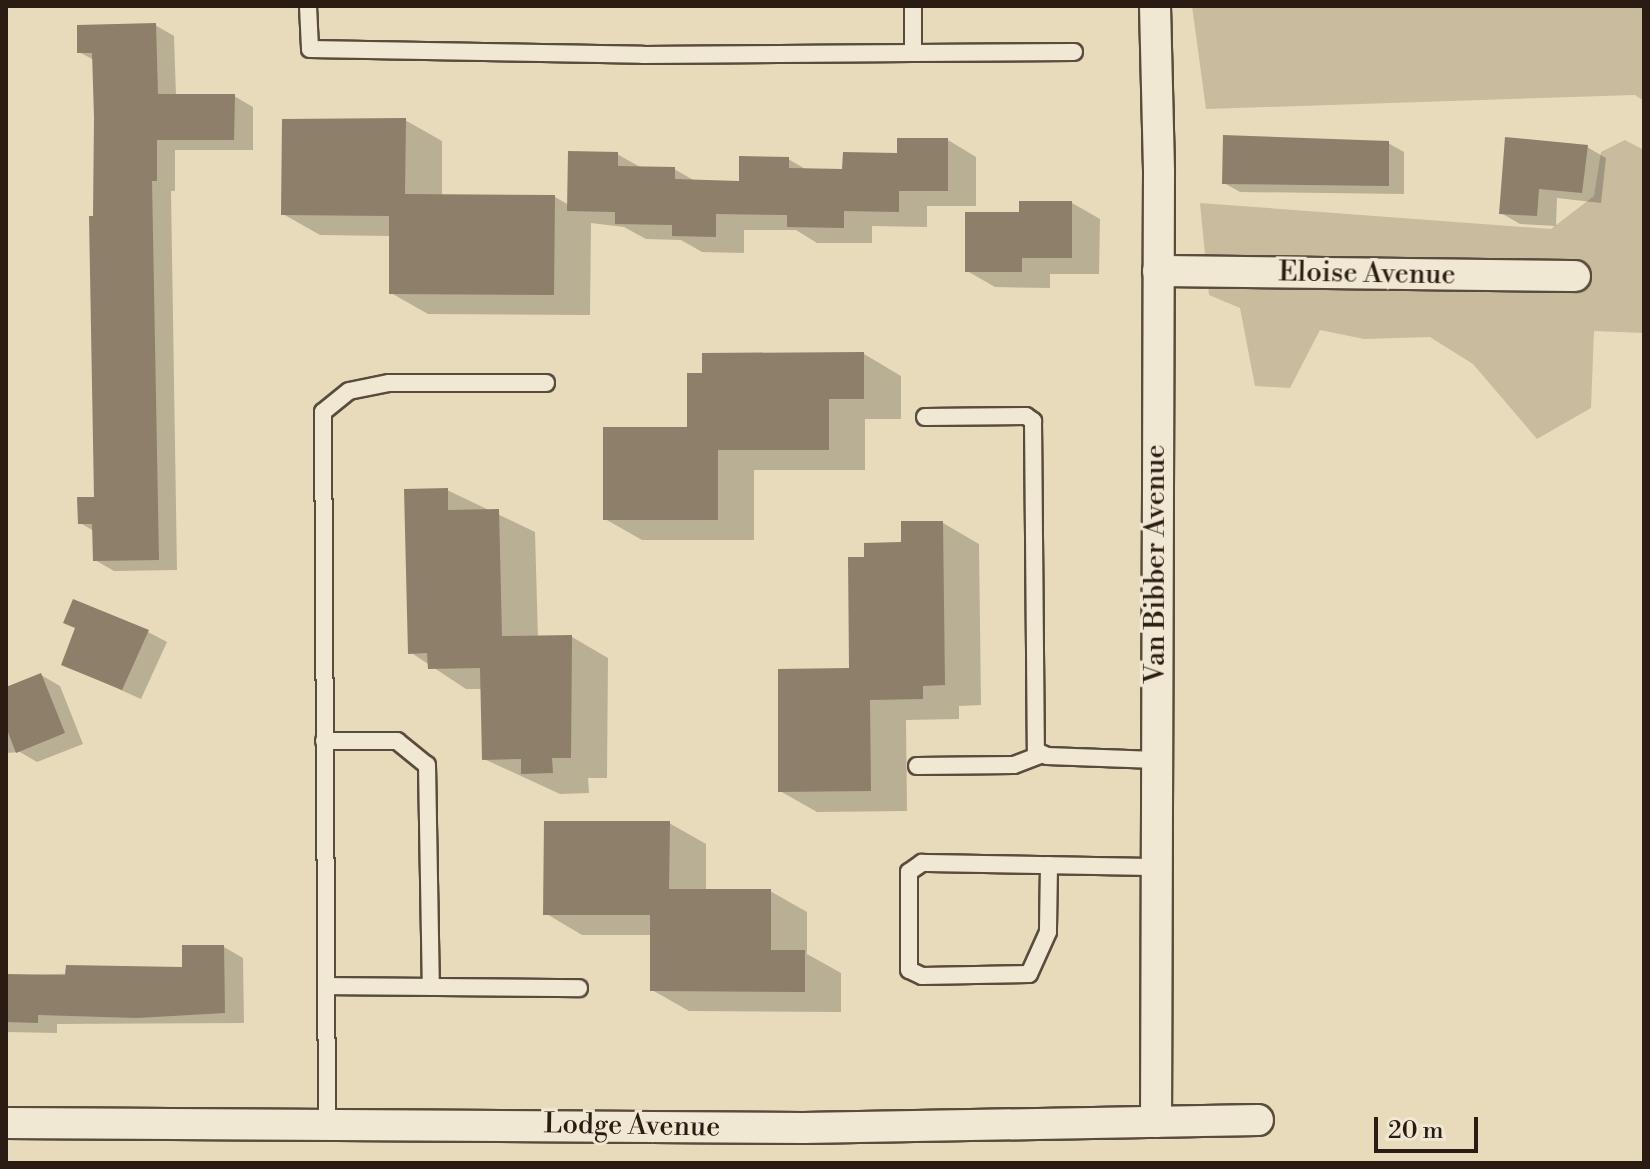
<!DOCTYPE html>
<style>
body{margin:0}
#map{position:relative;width:1650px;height:1169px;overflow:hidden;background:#e8dbbb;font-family:"Libre Bodoni",serif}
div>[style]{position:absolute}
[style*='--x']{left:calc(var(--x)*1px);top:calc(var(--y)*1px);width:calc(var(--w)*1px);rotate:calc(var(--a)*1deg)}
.green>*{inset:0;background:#c8bb9e}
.shadow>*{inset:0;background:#0003}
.building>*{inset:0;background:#8d7f6a}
.roads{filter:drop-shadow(2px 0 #5a4c3d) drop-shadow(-2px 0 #5a4c3d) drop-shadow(0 2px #5a4c3d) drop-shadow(0 -2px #5a4c3d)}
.lane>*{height:16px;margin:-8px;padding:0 8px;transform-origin:8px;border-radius:8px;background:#f0e8d3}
.street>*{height:30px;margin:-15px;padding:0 15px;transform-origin:15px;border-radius:15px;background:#f0e8d3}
span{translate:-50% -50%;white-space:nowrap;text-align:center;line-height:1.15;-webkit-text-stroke:6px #f0e8d3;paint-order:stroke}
.street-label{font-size:28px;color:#2a1c13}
.frame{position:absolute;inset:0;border:8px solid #2a1c13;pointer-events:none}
.scale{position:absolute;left:1374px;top:1117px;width:104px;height:36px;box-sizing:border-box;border:4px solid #2a1c13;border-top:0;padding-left:10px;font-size:24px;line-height:28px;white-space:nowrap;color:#2a1c13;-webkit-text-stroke:6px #f0e8d3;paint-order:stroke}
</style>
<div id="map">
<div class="green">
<div style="clip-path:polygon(1192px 6px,1644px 6px,1644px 101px,1635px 95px,1206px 109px)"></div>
<div style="clip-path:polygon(1625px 140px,1644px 150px,1644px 333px,1594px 331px,1591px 408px,1537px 439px,1473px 364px,1430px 337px,1364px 339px,1320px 330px,1290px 388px,1255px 386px,1240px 308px,1209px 295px,1200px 203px,1551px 229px,1594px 196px,1601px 152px)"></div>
</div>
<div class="shadow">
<div style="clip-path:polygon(155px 25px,174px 36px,176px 96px,234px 96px,253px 107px,253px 150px,175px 150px,175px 191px,171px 191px,177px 570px,114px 571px,95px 560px,94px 531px,80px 523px,96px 499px,94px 60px,79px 52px)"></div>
<div style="clip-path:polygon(405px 120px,442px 141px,442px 196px,555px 197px,569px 205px,617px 154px,642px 168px,674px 169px,697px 182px,741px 183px,788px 159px,809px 171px,844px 171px,948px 140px,976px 157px,976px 206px,927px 206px,927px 227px,872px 226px,872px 243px,817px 243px,796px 230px,744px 230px,744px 253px,702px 252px,681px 240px,646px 239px,624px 227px,591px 223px,590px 315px,428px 314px,391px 293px,391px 236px,320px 235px,283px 214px)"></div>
<div style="clip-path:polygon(1388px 143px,1404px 152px,1404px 194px,1240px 192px,1224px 183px)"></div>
<div style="clip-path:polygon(1587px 147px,1606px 158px,1601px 203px,1557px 198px,1556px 226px,1520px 224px,1501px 213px)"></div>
<div style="clip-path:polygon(1072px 203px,1100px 219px,1099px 274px,1050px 274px,1050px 288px,995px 287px,967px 271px,1021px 214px)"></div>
<div style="clip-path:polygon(864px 354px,901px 376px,901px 419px,865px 419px,865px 470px,754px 470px,754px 540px,642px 540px,605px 519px,689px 429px)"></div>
<div style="clip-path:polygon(447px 490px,535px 532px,538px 638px,572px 637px,608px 658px,607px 778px,588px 778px,589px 793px,560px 794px,484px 759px,482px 689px,466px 689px,410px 652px)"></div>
<div style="clip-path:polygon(943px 523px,979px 544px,981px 705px,959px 706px,959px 719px,906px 720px,907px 811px,817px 812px,780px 791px,851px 670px,867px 559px)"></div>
<div style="clip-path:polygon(148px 632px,167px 642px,141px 699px,63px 664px)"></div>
<div style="clip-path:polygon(41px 675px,60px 686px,83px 744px,37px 762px,20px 752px,6px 753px,6px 690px)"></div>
<div style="clip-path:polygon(669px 823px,706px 844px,706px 891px,770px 891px,807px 912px,807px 954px,841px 973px,841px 1012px,689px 1011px,652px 990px,652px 935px,582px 935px,545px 913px)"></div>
<div style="clip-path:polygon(224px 947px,243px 958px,244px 1023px,57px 1024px,57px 1033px,6px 1032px,6px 976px,184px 969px)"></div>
</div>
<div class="building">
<div style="clip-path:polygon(156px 23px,158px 94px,235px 94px,234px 140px,157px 140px,157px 181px,152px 181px,159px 560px,93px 561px,92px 524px,78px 524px,77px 497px,94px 497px,89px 216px,93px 216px,94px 117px,92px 53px,77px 53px,77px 25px)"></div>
<div style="clip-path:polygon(406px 118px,405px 194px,555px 195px,554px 295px,389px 294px,389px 216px,281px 215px,282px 119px)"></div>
<div style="clip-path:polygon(1223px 135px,1389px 141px,1389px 186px,1222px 184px)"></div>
<div style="clip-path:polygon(1505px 137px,1588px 145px,1582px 193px,1539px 189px,1537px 216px,1499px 214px)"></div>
<div style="clip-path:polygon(897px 138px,948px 138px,948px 191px,899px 191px,899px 212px,844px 211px,844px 228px,787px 227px,787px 215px,716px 214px,716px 237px,672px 236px,672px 225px,615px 224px,615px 212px,567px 211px,568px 151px,618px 152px,618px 166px,675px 167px,675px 179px,739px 181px,739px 156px,789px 157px,789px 168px,842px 169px,843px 152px,897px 153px)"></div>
<div style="clip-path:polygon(1019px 201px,1072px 201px,1072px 258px,1022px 258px,1022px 272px,965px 272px,965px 212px,1019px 212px)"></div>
<div style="clip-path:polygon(864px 352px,864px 399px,829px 399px,829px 450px,718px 450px,718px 520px,603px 520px,603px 427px,687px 427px,687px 373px,702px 373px,702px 353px)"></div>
<div style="clip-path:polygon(448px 488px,448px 510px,499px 509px,502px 636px,572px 635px,571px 758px,552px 758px,553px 773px,521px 774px,521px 759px,482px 760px,480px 668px,428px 669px,427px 653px,408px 654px,404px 489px)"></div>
<div style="clip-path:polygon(901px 521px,943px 521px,945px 685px,923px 686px,923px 699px,870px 700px,871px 791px,778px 792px,778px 669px,849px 668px,848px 557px,864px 557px,864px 543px,901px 542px)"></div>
<div style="clip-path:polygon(73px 599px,149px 630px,122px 690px,61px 665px,75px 628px,63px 623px)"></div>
<div style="clip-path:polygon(41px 673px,65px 733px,16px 753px,6px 727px,6px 687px)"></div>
<div style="clip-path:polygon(544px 821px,670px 821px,669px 889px,771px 889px,771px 950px,805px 950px,805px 992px,650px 991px,650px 915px,543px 915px)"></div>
<div style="clip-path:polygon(182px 945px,224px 945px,225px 1013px,137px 1018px,38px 1015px,38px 1023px,6px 1022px,6px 974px,65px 975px,66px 965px,182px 967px)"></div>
</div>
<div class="roads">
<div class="lane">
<div style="--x:308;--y:6;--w:43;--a:87.3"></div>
<div style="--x:310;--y:49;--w:333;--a:1"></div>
<div style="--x:643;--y:55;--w:270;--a:-0.4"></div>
<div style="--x:913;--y:53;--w:47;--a:-90"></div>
<div style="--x:913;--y:53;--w:161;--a:-0.4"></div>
<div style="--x:925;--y:417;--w:101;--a:-0.6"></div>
<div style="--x:1026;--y:416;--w:9;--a:36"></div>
<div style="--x:1033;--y:421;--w:330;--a:89.5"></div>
<div style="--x:1036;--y:751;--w:12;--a:24"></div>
<div style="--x:1047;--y:756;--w:109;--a:2.1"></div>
<div style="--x:324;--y:741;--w:73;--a:0"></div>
<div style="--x:397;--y:741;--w:38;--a:39"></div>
<div style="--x:427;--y:765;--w:222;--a:89"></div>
<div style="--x:917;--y:766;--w:97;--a:-0.6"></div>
<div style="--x:1014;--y:765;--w:28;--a:-21"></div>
<div style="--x:1049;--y:865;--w:67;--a:90.9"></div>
<div style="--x:1048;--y:932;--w:46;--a:114.3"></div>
<div style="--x:1029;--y:974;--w:107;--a:178.9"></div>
<div style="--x:922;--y:976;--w:14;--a:-155"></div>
<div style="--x:909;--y:970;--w:98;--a:-90"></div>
<div style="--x:909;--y:872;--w:16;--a:-35"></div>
<div style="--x:922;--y:863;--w:235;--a:1"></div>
<div style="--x:326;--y:986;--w:253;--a:0.5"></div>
<div style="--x:327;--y:1125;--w:713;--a:-90.32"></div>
<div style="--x:323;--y:412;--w:33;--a:-39"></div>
<div style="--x:349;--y:391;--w:41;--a:-11.3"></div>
<div style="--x:389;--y:383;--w:157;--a:0"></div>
</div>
<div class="street">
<div style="--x:1155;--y:6;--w:166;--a:88.6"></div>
<div style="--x:1159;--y:172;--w:950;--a:90.18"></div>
<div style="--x:1158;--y:271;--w:417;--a:0.7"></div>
<div style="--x:6;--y:1123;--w:797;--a:0.36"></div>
<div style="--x:803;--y:1128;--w:455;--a:-1"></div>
</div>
</div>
<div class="street-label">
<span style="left:1367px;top:274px;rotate:1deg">Eloise Avenue</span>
<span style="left:1156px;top:564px;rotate:-90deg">Van Bibber Avenue</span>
<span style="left:632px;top:1126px;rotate:1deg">Lodge Avenue</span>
</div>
<div class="frame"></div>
<div class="scale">20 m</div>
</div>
